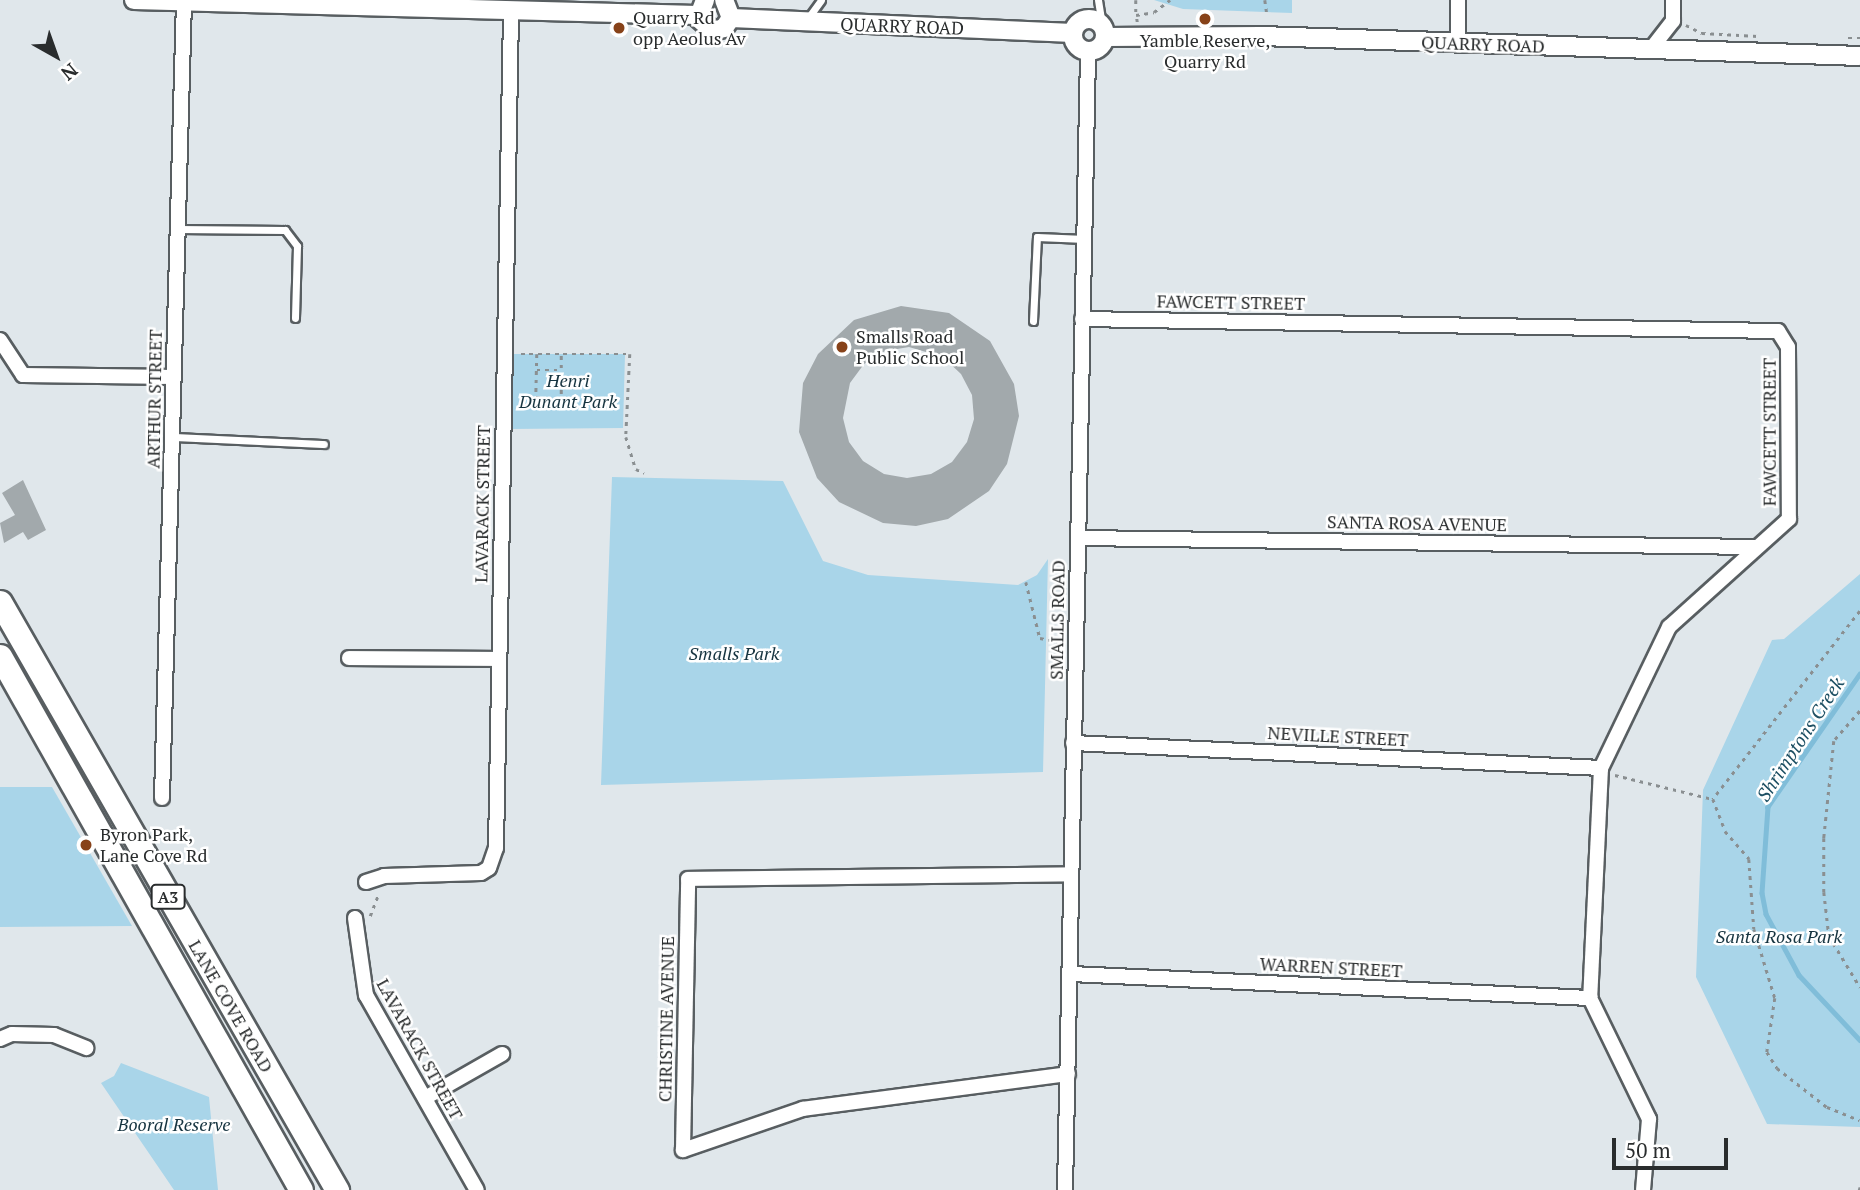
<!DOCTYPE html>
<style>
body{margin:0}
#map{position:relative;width:1860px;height:1190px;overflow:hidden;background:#e0e7eb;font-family:"PT Serif",serif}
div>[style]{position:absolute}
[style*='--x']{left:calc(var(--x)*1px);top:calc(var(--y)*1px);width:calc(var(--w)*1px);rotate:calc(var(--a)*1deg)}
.green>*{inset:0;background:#a9d5e9}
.stream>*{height:4.5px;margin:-2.25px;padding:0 2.25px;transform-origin:2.25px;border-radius:2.25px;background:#80bdd9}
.building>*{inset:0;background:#a2a9ac}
.path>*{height:2.5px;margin-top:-1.25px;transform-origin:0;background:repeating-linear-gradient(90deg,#8a8f91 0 3.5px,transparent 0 8.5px)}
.roads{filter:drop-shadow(2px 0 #585e61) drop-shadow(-2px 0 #585e61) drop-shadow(0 2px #585e61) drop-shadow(0 -2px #585e61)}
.service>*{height:7px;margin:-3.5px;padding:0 3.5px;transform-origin:3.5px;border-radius:3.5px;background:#fff}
.minor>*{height:14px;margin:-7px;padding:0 7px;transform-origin:7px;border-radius:7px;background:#fff}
.tertiary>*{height:18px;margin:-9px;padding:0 9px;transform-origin:9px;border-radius:9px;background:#fff}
.tertiary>.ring{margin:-9px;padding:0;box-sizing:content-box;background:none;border:18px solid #fff;border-radius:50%}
.trunk>*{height:23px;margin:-11.5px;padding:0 11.5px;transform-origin:11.5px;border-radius:11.5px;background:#fff}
.dots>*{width:19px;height:19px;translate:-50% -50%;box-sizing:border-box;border:4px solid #fff;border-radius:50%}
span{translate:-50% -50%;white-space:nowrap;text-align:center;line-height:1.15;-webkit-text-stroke:5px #fff;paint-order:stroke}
.shield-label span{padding:2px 5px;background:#fff;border:2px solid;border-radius:5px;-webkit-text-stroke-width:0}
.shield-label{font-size:16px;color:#292c2d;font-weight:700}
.poi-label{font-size:18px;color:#292c2d}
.left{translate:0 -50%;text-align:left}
.street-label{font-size:18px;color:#292c2d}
.park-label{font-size:18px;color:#163440;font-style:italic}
.water-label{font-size:19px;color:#1e5064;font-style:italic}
.north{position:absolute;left:21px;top:21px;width:70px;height:70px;-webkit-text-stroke:5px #fff;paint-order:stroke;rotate:140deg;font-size:19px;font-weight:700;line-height:28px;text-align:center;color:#292c2d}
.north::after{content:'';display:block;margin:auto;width:24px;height:32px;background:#292c2d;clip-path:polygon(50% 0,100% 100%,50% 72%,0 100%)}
.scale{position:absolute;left:1612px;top:1138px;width:116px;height:32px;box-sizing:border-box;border:4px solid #292c2d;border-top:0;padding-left:9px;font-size:21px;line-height:24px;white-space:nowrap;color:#292c2d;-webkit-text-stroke:5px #fff;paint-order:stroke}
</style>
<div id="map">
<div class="green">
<div style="clip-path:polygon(1154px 0,1292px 0,1292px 13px,1183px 9px)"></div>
<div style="clip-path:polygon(513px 354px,625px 354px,623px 428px,509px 429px)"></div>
<div style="clip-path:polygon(612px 477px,783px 481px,823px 561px,868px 575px,1018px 585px,1037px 575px,1048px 559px,1043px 772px,601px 785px)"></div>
<div style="clip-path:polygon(1860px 574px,1860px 1127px,1767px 1124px,1696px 977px,1703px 790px,1772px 640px,1784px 639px)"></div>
<div style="clip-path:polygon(0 787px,52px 787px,132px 926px,0 927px)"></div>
<div style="clip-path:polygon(121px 1063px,209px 1097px,218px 1190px,174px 1190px,101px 1083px,114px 1076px)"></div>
</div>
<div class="stream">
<div style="--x:1860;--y:674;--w:162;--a:124.7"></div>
<div style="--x:1768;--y:807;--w:86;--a:94"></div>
<div style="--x:1762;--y:893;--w:21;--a:79"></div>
<div style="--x:1766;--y:914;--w:69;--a:61.6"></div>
<div style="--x:1799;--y:975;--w:89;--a:46.8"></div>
</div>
<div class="building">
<div style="clip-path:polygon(evenodd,901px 306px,949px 313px,990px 341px,1014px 384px,1019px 416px,1007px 464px,989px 491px,948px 519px,916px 526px,883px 523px,839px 502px,817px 478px,799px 432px,803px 383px,818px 354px,854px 320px,901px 306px,909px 347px,943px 357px,961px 374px,972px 395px,974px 419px,967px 442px,952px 462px,931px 474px,907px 478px,884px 474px,863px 461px,849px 442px,843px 418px,850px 383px,864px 364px,885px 351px,909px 347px)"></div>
<div style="clip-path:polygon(23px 480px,46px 530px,28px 540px,23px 532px,4px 543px,0 523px,15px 515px,2px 493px)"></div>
</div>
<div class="path">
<div style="--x:1136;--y:0;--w:15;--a:90"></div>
<div style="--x:1265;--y:0;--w:15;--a:82"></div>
<div style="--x:1137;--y:22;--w:7;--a:-98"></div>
<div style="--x:1136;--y:15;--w:18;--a:-9"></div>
<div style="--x:1154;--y:12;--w:20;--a:-37"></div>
<div style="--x:1686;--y:25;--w:18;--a:27"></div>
<div style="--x:1702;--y:33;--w:56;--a:3.1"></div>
<div style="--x:1848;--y:38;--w:12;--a:0"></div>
<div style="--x:521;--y:354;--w:109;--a:0"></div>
<div style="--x:630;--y:354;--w:83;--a:92.8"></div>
<div style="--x:626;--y:437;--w:34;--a:73"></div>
<div style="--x:636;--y:469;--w:9;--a:27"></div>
<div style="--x:537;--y:354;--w:43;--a:91.3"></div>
<div style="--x:536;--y:397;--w:25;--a:11"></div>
<div style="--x:561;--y:402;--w:47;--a:-90"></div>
<div style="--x:537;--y:370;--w:23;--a:0"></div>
<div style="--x:1026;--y:582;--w:58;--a:76"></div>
<div style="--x:1040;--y:638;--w:21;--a:11"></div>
<div style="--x:1860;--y:611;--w:239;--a:128"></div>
<div style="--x:1713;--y:799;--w:34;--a:69"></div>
<div style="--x:1725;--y:831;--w:37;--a:49"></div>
<div style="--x:1749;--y:859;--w:70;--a:85.9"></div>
<div style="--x:1754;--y:929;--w:72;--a:73.1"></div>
<div style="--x:1775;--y:998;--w:55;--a:98.4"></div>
<div style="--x:1767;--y:1052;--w:19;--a:58"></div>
<div style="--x:1777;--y:1068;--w:63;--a:38"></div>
<div style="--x:1827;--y:1107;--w:35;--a:22"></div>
<div style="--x:1860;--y:711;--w:40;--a:131"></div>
<div style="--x:1834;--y:741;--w:98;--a:95.9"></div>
<div style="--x:1824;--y:838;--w:54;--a:90"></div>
<div style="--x:1824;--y:892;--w:44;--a:83.5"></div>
<div style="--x:1829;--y:936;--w:60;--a:58.7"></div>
<div style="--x:1615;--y:775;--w:101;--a:13.8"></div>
<div style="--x:370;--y:916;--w:25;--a:-69"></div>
<div style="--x:1859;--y:1190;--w:3;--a:-72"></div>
</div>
<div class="roads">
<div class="service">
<div style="--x:1098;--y:0;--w:24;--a:81"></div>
<div style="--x:808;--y:18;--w:22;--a:-54"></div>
<div style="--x:178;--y:229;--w:107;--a:0.5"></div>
<div style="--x:285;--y:230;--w:20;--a:53"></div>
<div style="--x:297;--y:246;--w:72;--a:91.6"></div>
<div style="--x:1033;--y:321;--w:84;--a:-87.3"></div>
<div style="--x:1037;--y:237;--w:48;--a:2.4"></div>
<div style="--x:173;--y:437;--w:151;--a:2.7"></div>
</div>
<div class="minor">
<div style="--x:1458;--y:0;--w:43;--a:90"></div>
<div style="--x:1651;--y:49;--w:36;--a:-52"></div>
<div style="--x:1673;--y:21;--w:21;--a:-90"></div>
<div style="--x:1082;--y:319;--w:696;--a:0.99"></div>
<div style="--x:1778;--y:331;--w:19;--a:58"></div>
<div style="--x:1788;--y:347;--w:172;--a:89.7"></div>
<div style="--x:1789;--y:519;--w:161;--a:138"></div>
<div style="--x:1669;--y:627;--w:157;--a:115.7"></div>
<div style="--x:1601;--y:768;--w:230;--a:92.7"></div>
<div style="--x:1590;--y:998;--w:135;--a:64"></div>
<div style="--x:1649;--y:1119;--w:71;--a:94.8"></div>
<div style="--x:0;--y:340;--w:42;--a:56.7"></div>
<div style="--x:23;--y:375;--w:151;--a:0.8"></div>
<div style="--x:1078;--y:538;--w:678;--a:0.76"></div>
<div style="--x:349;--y:658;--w:150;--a:0.4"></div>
<div style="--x:1073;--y:743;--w:529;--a:2.71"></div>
<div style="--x:162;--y:798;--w:797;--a:-88.42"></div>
<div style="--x:366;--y:882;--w:19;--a:-18"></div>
<div style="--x:384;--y:876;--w:97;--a:-1.8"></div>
<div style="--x:481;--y:873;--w:9;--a:-32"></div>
<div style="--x:489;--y:868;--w:21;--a:-71"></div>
<div style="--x:496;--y:848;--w:835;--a:-88.97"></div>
<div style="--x:355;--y:918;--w:78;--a:81.9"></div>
<div style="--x:366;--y:995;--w:224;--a:60.4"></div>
<div style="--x:1071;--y:974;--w:520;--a:2.65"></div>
<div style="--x:0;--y:1039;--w:13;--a:-23"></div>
<div style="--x:12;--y:1034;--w:42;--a:1.4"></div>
<div style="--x:54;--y:1035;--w:35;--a:22"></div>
<div style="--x:1068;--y:1074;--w:267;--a:172.5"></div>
<div style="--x:803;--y:1109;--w:127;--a:161.1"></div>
<div style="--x:683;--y:1150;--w:271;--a:-88.9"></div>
<div style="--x:688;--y:879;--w:383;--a:-0.7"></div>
<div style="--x:425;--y:1098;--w:89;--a:-29.7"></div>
<div style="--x:1065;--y:1190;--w:1138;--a:-88.84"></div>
</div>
<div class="tertiary">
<div style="--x:134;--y:0;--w:563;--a:1.53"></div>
<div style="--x:705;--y:0;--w:19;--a:111"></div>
<div style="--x:698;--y:18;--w:20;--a:41"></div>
<div style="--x:713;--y:31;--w:11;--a:-15"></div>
<div style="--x:724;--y:28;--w:12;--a:-55"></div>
<div style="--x:731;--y:18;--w:19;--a:-111"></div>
<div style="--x:731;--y:18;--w:342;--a:2.5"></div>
<div class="ring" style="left:1073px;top:19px;width:14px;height:14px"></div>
<div style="--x:1106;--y:37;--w:155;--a:-0.4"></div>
<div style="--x:1261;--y:36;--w:599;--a:1.91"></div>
</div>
<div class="trunk">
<div style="--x:0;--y:602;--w:678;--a:60.18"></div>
<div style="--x:0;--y:656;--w:613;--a:60.59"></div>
</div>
</div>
<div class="dots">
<div style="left:1205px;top:19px;background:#874219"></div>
<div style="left:619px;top:28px;background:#874219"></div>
<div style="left:842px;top:347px;background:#874219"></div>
<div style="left:86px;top:845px;background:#874219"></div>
</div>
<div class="shield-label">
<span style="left:168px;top:897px">A3</span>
</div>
<div class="poi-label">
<span class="left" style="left:633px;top:28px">Quarry Rd<br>opp Aeolus Av</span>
<span style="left:1205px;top:51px">Yamble Reserve,<br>Quarry Rd</span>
<span class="left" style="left:856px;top:347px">Smalls Road<br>Public School</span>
<span class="left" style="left:100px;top:845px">Byron Park,<br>Lane Cove Rd</span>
</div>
<div class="street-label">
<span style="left:902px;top:26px;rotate:2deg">QUARRY ROAD</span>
<span style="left:1483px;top:44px;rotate:2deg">QUARRY ROAD</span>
<span style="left:1231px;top:302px;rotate:1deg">FAWCETT STREET</span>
<span style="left:154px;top:399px;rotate:-89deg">ARTHUR STREET</span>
<span style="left:1769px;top:432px;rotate:-90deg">FAWCETT STREET</span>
<span style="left:482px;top:504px;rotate:-89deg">LAVARACK STREET</span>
<span style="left:1417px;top:523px;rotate:1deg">SANTA ROSA AVENUE</span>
<span style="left:1057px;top:620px;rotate:-89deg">SMALLS ROAD</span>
<span style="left:1338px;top:736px;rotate:3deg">NEVILLE STREET</span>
<span style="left:1331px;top:967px;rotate:3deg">WARREN STREET</span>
<span style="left:231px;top:1006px;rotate:60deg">LANE COVE ROAD</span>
<span style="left:666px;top:1019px;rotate:-89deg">CHRISTINE AVENUE</span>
<span style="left:420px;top:1049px;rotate:61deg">LAVARACK STREET</span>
</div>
<div class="park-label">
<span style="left:568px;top:391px">Henri<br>Dunant Park</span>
<span style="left:734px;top:653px">Smalls Park</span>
<span style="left:1779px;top:936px">Santa Rosa Park</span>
<span style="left:174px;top:1124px">Booral Reserve</span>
</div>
<div class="water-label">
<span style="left:1800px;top:739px;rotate:-57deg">Shrimptons Creek</span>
</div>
<div class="north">N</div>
<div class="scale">50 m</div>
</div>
